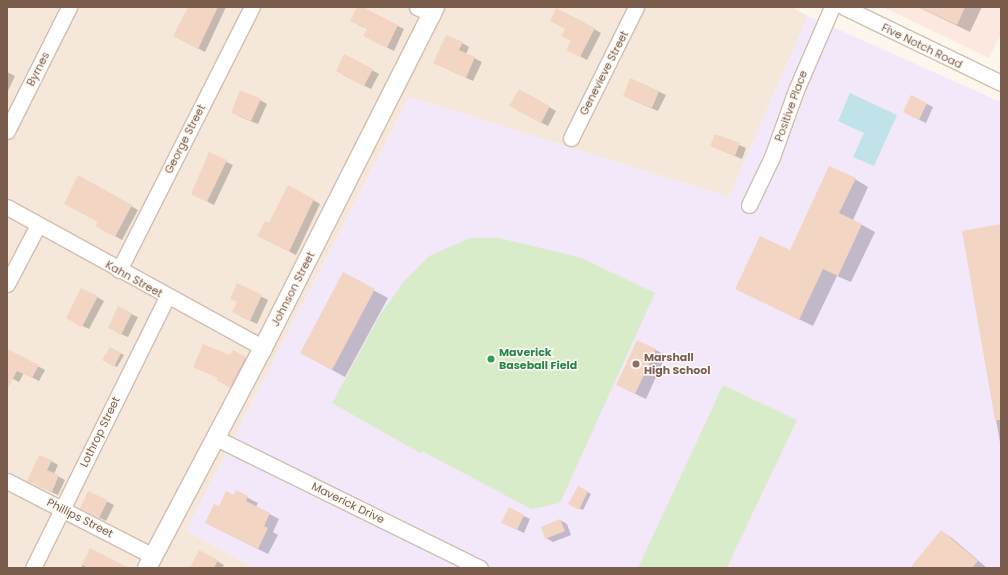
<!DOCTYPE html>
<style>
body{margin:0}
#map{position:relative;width:1008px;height:575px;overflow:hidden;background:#fdf6ec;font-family:Poppins,sans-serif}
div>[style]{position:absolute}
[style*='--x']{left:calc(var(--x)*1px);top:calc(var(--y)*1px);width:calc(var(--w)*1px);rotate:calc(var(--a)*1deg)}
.residential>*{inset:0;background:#f5e8da}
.commercial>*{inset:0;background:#fde8e0}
.education>*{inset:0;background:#f3e8fa}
.green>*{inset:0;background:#d8ecc9}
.water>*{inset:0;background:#bfe3e8}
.shadow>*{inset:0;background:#0003}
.building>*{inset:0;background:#f3d5c3}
.roads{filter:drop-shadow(1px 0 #d1beb0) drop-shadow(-1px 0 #d1beb0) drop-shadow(0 1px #d1beb0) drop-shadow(0 -1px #d1beb0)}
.minor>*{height:15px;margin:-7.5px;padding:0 7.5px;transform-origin:7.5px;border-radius:7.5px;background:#fff}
.tertiary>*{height:18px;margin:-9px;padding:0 9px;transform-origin:9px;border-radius:9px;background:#fff}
.dots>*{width:11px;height:11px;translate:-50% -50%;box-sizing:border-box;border:2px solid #fffaf3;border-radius:50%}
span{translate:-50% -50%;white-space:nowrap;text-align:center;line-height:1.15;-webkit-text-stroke:3px #fffaf3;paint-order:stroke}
.street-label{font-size:11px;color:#7a5c4d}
.leisure-label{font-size:11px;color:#27864d;font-weight:700}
.left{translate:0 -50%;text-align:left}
.education-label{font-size:11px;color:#785e54;font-weight:700}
.frame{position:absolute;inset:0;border:8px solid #7a5c4d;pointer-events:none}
</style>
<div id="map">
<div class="residential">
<div style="clip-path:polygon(7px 7px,791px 7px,808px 16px,729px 197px,409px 97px,186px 531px,255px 568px,7px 568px)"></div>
</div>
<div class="commercial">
<div style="clip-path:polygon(883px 7px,1001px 7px,1001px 33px,989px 58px)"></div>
</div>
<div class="education">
<div style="clip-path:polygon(808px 16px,1001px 102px,1001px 568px,255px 568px,186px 531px,409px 97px,729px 197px)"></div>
</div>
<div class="green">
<div style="clip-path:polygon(470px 238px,499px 238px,579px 257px,655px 293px,560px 503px,531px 509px,422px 451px,420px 453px,332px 403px,380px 315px,405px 280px,429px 256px)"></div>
<div style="clip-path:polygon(723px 385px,797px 420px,756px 506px,727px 568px,638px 568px)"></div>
</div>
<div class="water">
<div style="clip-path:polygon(850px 93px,897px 115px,874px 166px,853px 157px,864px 133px,838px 121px)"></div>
</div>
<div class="shadow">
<div style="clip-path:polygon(192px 7px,226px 7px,205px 52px,174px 36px)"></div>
<div style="clip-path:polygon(359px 7px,404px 29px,394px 51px,371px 39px,368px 29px,358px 25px)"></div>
<div style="clip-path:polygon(918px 7px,982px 7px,970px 32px)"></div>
<div style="clip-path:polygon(594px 29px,601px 33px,587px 60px,574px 53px,572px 41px)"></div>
<div style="clip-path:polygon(462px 43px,469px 47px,466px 54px,482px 62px,473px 81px,434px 63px)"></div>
<div style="clip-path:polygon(345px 55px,379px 74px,371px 89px,343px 75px)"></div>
<div style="clip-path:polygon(7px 72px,15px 76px,7px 93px)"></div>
<div style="clip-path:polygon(631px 79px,666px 95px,658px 111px,630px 99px)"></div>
<div style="clip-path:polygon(519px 90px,556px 111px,548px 126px,517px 110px)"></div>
<div style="clip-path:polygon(260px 100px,267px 104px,258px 124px,238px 116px)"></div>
<div style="clip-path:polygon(927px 104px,933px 107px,926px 123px,911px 116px)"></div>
<div style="clip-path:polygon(715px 135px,746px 148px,742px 159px,711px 146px)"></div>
<div style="clip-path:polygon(210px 154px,233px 165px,214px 205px,192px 194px)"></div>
<div style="clip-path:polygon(79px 177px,138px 210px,122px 240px,97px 226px,99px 222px)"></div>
<div style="clip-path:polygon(855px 179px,868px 187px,853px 220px,875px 232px,851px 282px,837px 276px,813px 326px,736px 289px,790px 251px)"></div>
<div style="clip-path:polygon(313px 200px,320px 204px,296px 255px,265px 239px,269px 224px)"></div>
<div style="clip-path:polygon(1001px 225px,1001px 448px,963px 232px)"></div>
<div style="clip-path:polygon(343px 274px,388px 298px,345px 377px,301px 353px)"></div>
<div style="clip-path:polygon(238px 285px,268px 300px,257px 324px,240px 316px)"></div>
<div style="clip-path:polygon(97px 297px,104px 301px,89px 329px,74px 322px)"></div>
<div style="clip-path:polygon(131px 314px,138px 317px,128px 337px,116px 332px)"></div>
<div style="clip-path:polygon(637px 341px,666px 355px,646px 399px,627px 390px)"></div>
<div style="clip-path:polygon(110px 348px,124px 355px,117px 367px,104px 360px)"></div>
<div style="clip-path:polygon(10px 351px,45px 370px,39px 381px,24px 373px,19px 382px,7px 376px,7px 357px)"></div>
<div style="clip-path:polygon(233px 351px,252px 362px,237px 391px,218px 380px,219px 378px,194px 367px,230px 356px)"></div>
<div style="clip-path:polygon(51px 461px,58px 465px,54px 474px,65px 480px,58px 495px,35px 484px)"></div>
<div style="clip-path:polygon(578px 487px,591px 494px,583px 510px,570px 504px)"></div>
<div style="clip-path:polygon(88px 492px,114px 505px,106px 521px,88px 512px)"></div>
<div style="clip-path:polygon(237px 492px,258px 503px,256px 507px,279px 519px,273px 532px,278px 535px,268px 554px,216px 528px,219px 508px)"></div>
<div style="clip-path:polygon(524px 516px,530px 519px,524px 533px,509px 526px)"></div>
<div style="clip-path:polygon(560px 520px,567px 524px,571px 535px,553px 542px,546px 538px)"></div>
<div style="clip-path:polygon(942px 532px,952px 538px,987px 568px,911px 568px)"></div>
<div style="clip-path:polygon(90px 550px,119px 568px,81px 568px)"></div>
<div style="clip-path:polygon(217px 561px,224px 565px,222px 568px,191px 568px)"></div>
</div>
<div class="building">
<div style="clip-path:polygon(188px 7px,218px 7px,198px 49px,173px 36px)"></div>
<div style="clip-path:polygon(357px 7px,363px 7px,398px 25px,387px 48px,363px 36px,367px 29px,350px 21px)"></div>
<div style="clip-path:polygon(919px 7px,965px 7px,957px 25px)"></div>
<div style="clip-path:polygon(556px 8px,595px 28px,580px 57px,566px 50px,571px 41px,561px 36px,565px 29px,550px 21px)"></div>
<div style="clip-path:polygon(446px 35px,463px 42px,459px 50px,475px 57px,466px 78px,433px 63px)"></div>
<div style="clip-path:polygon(344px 54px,373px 69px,364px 86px,336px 71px)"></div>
<div style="clip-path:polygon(630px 78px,659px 91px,652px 108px,623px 96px)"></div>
<div style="clip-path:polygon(519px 89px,550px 106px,541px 123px,509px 106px)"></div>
<div style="clip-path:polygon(240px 90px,261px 99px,251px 121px,231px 113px)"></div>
<div style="clip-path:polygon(911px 95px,927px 103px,919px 120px,903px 112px)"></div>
<div style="clip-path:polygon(715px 134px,740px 143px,735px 156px,710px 146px)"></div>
<div style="clip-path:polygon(209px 152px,227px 160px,207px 202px,191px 194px)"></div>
<div style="clip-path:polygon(829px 166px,856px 178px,839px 213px,862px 224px,838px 276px,823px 269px,799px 320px,735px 289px,760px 236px,790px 250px)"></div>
<div style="clip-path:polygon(78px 175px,132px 205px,115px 237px,95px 226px,98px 222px,64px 204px)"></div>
<div style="clip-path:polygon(288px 185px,314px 199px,289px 252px,257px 236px,265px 221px,269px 223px)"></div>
<div style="clip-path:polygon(1001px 224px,1001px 420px,995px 420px,962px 231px)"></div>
<div style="clip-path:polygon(343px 272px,375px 289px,332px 370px,300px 353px)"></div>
<div style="clip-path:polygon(237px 283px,262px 295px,250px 321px,232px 312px,237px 302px,230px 299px)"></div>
<div style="clip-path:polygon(81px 288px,98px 296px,82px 327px,66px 318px)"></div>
<div style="clip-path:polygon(118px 306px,132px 313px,121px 335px,108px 328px)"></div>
<div style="clip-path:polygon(637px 340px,656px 349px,635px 394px,616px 385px)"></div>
<div style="clip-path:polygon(203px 344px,230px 355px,233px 350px,246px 357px,230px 388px,216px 380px,218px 378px,193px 367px)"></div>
<div style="clip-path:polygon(110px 347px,121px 353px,114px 367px,102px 360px)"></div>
<div style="clip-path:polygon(7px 349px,39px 365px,32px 378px,17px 371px,7px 390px)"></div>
<div style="clip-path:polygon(39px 455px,52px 460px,47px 470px,59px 475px,52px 492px,27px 481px)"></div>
<div style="clip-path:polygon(578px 486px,588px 491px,579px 510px,568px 504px)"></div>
<div style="clip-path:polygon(236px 490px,248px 496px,246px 501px,270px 513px,264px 526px,268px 528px,258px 549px,205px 523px,214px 504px,219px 506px,226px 491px,234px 495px)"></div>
<div style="clip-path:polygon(88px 491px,108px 500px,99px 518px,80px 508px)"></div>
<div style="clip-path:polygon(509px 507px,524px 515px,517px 530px,501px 523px)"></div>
<div style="clip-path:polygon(560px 519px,565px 531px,545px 539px,541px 527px)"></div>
<div style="clip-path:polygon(941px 530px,978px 561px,972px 568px,910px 568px)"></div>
<div style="clip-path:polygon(90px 548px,129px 568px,88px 568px,82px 565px)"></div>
<div style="clip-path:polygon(199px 550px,218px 560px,214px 568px,190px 568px)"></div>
</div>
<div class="roads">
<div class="minor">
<div style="--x:417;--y:7;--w:17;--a:25"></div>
<div style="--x:844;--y:7;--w:174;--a:25.8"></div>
<div style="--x:7;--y:131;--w:139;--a:-63.4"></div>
<div style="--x:571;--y:138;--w:146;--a:-63.6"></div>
<div style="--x:749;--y:205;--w:53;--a:-64.4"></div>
<div style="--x:772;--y:157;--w:71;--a:-70.3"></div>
<div style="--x:796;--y:90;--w:90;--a:-66.6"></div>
<div style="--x:7;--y:207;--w:292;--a:28.8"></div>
<div style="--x:119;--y:270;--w:295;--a:-63.2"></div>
<div style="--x:7;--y:284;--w:67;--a:-62.3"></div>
<div style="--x:216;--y:438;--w:294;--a:26.2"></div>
<div style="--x:7;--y:481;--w:164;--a:27.2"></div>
<div style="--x:33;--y:568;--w:302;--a:-63.7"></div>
</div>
<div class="tertiary">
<div style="--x:147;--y:568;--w:249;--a:-62.2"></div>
<div style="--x:263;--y:348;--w:382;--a:-63.2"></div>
</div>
</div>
<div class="dots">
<div style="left:491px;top:359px;background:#2e9e5b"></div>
<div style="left:636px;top:364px;background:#8d6e63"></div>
</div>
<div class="street-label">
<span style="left:922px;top:46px;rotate:26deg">Five Notch Road</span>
<span style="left:38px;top:69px;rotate:-63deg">Byrnes</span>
<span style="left:604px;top:73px;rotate:-63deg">Genevieve Street</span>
<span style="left:791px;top:106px;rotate:-70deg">Positive Place</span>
<span style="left:185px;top:139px;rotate:-63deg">George Street</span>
<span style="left:134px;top:279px;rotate:29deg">Kahn Street</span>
<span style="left:293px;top:289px;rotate:-63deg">Johnson Street</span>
<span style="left:100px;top:432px;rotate:-64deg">Lothrop Street</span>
<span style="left:348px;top:503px;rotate:26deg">Maverick Drive</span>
<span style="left:80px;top:518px;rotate:27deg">Phillips Street</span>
</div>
<div class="leisure-label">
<span class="left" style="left:499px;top:359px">Maverick<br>Baseball Field</span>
</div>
<div class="education-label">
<span class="left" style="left:644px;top:364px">Marshall<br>High School</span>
</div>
<div class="frame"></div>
</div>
